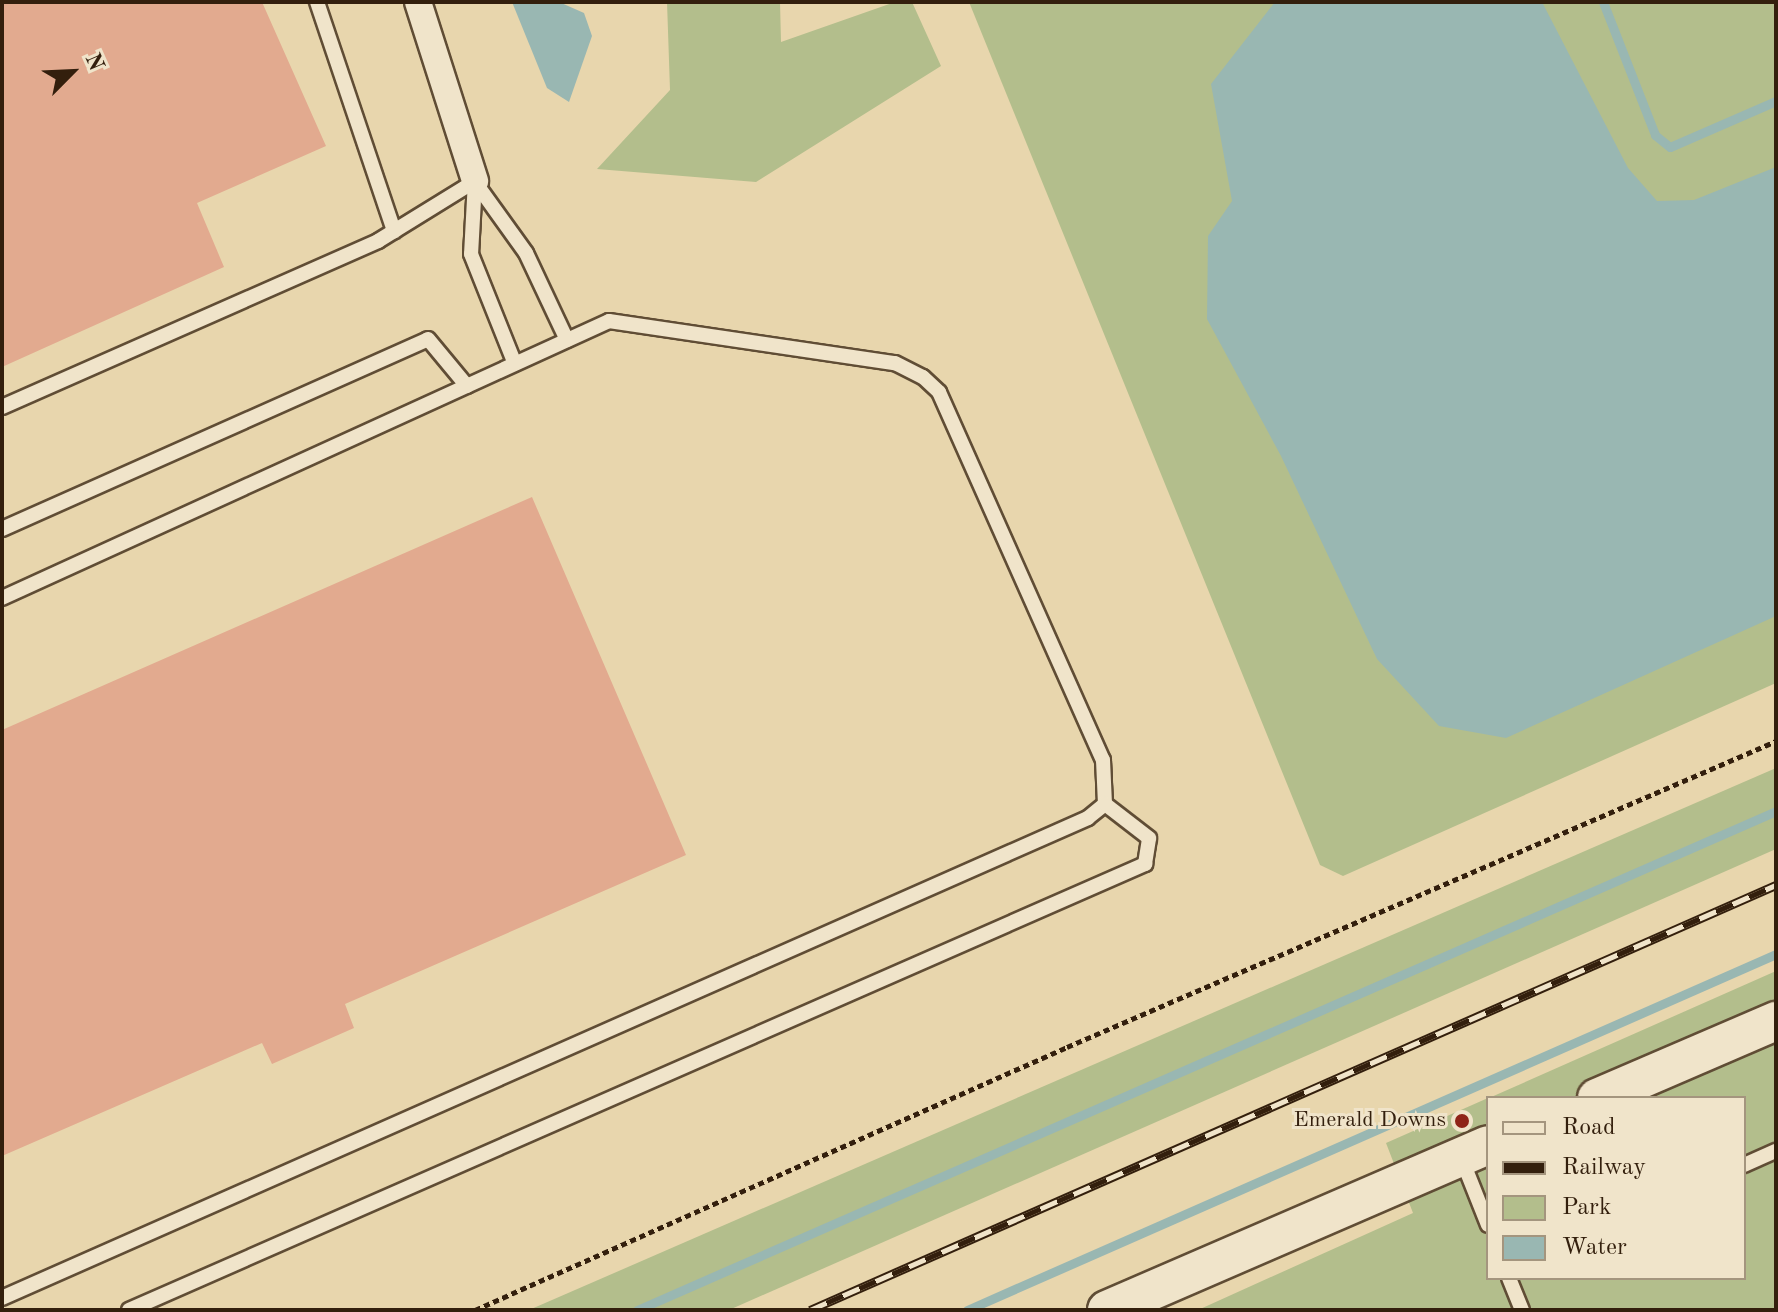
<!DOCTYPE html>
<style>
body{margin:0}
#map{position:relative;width:1778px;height:1312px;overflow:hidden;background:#e8d6ad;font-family:"Old Standard TT",serif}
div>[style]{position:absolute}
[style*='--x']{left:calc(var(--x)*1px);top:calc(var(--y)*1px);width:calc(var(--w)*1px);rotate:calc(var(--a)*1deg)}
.green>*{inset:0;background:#b3be8c}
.water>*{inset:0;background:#99b7b2}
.stream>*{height:9px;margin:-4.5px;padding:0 4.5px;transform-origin:4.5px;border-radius:4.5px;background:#99b7b2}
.building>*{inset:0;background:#e2aa8f}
.path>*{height:5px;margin-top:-2.5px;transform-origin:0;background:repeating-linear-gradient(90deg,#331f0d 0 6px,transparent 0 10px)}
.roads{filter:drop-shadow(2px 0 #604d35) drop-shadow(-2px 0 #604d35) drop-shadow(0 2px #604d35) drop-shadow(0 -2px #604d35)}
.lane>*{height:14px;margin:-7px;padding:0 7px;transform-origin:7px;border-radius:7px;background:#f0e4ca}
.street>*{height:26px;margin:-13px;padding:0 13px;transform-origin:13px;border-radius:13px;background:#f0e4ca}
.secondary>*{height:38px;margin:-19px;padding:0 19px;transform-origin:19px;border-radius:19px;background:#f0e4ca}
.rail>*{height:9px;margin-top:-4.5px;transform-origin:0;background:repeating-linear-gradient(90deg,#f0e4ca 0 18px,#331f0d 0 36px);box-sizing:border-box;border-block:2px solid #331f0d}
.dots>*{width:22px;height:22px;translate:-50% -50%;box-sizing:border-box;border:4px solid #f0e4ca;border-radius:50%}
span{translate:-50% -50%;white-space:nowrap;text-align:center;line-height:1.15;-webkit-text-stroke:6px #f0e4ca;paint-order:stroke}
.poi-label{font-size:22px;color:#331f0d}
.right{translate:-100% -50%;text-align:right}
.frame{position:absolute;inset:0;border:4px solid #331f0d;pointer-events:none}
.legend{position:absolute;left:1486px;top:1096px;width:260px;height:184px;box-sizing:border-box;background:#f0e4ca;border:2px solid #a4957e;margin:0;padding:10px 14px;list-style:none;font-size:24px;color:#331f0d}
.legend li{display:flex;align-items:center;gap:16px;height:40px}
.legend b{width:40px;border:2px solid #a4957e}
.north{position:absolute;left:32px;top:32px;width:80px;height:80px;-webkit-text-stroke:6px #f0e4ca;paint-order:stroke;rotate:66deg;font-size:22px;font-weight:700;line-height:32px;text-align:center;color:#331f0d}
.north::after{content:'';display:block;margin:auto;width:28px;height:36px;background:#331f0d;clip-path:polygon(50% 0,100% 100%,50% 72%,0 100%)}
</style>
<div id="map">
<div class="green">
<div style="clip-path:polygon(667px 2px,780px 2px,781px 42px,895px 2px,912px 2px,941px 66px,756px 182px,597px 169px,670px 90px)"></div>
<div style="clip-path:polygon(969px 2px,1776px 2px,1776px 683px,1343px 876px,1320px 865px)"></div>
<div style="clip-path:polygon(1776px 768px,1776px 849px,729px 1310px,529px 1310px)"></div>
<div style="clip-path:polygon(1776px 971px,1776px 1310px,1198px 1310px,1413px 1213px,1386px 1143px,1488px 1098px,1488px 1278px,1744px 1278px,1744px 1098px,1489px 1098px)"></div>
</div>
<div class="water">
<div style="clip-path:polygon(512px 2px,559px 2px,584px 13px,592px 36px,569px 102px,547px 88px)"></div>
<div style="clip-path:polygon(1275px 2px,1542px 2px,1628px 168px,1657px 201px,1694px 200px,1776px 167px,1776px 616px,1506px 738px,1439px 726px,1377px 659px,1281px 456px,1207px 319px,1208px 236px,1232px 201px,1211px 84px)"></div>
</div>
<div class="stream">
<div style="--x:1603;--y:2;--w:143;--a:68.6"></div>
<div style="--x:1655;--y:135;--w:19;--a:39"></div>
<div style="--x:1670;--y:147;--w:116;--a:-23.5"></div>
<div style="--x:637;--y:1310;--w:1244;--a:-23.66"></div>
<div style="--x:967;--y:1310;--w:884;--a:-23.75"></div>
</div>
<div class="building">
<div style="clip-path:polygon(2px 2px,262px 2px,326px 146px,197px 203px,224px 267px,2px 367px)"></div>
<div style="clip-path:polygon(532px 497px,686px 855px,345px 1004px,354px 1028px,272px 1064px,262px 1043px,2px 1156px,2px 730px)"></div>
</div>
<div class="path">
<div style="--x:475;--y:1310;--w:648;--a:-23.95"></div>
<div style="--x:1067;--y:1047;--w:772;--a:-23.34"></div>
</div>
<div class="roads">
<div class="lane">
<div style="--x:317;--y:2;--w:242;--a:71.4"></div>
<div style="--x:475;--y:181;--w:73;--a:93.1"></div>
<div style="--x:471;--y:254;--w:118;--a:68.2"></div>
<div style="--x:475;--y:182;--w:87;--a:54.3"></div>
<div style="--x:526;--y:253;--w:96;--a:64.8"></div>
<div style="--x:2;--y:407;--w:411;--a:-23.8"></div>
<div style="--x:378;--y:241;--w:114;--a:-31.7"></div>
<div style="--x:2;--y:529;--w:466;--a:-24"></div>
<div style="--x:428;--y:339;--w:61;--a:50.3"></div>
<div style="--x:2;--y:598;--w:667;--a:-24.53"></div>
<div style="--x:609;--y:321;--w:289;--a:8.4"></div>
<div style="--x:895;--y:363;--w:31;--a:27"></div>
<div style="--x:923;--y:377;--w:22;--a:43"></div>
<div style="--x:939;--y:392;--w:403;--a:66"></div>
<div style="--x:1103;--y:760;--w:44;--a:87.4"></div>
<div style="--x:1105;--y:804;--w:22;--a:141"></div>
<div style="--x:1088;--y:818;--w:1187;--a:156.16"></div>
<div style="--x:1461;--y:1157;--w:73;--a:68.3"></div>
<div style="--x:1744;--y:1165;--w:35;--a:-24"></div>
<div style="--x:1509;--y:1278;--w:35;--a:68"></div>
<div style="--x:129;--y:1310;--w:1110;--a:-23.7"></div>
<div style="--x:1145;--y:864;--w:26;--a:-81"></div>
<div style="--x:1149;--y:838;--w:56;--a:-142.3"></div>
</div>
<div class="street">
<div style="--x:418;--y:2;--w:188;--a:72.3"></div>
</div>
<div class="secondary">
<div style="--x:1597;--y:1098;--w:195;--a:-23.3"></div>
<div style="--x:1107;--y:1310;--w:415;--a:-23.4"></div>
</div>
</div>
<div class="rail">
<div style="--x:810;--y:1310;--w:1055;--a:-23.75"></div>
</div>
<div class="dots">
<div style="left:1462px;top:1121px;background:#8f2418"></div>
</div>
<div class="poi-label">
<span class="right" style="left:1446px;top:1121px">Emerald Downs</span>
</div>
<div class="frame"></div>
<ul class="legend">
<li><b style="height:10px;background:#f0e4ca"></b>Road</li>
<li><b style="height:10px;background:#331f0d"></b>Railway</li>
<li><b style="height:22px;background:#b3be8c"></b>Park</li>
<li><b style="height:22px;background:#99b7b2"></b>Water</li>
</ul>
<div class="north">N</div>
</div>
